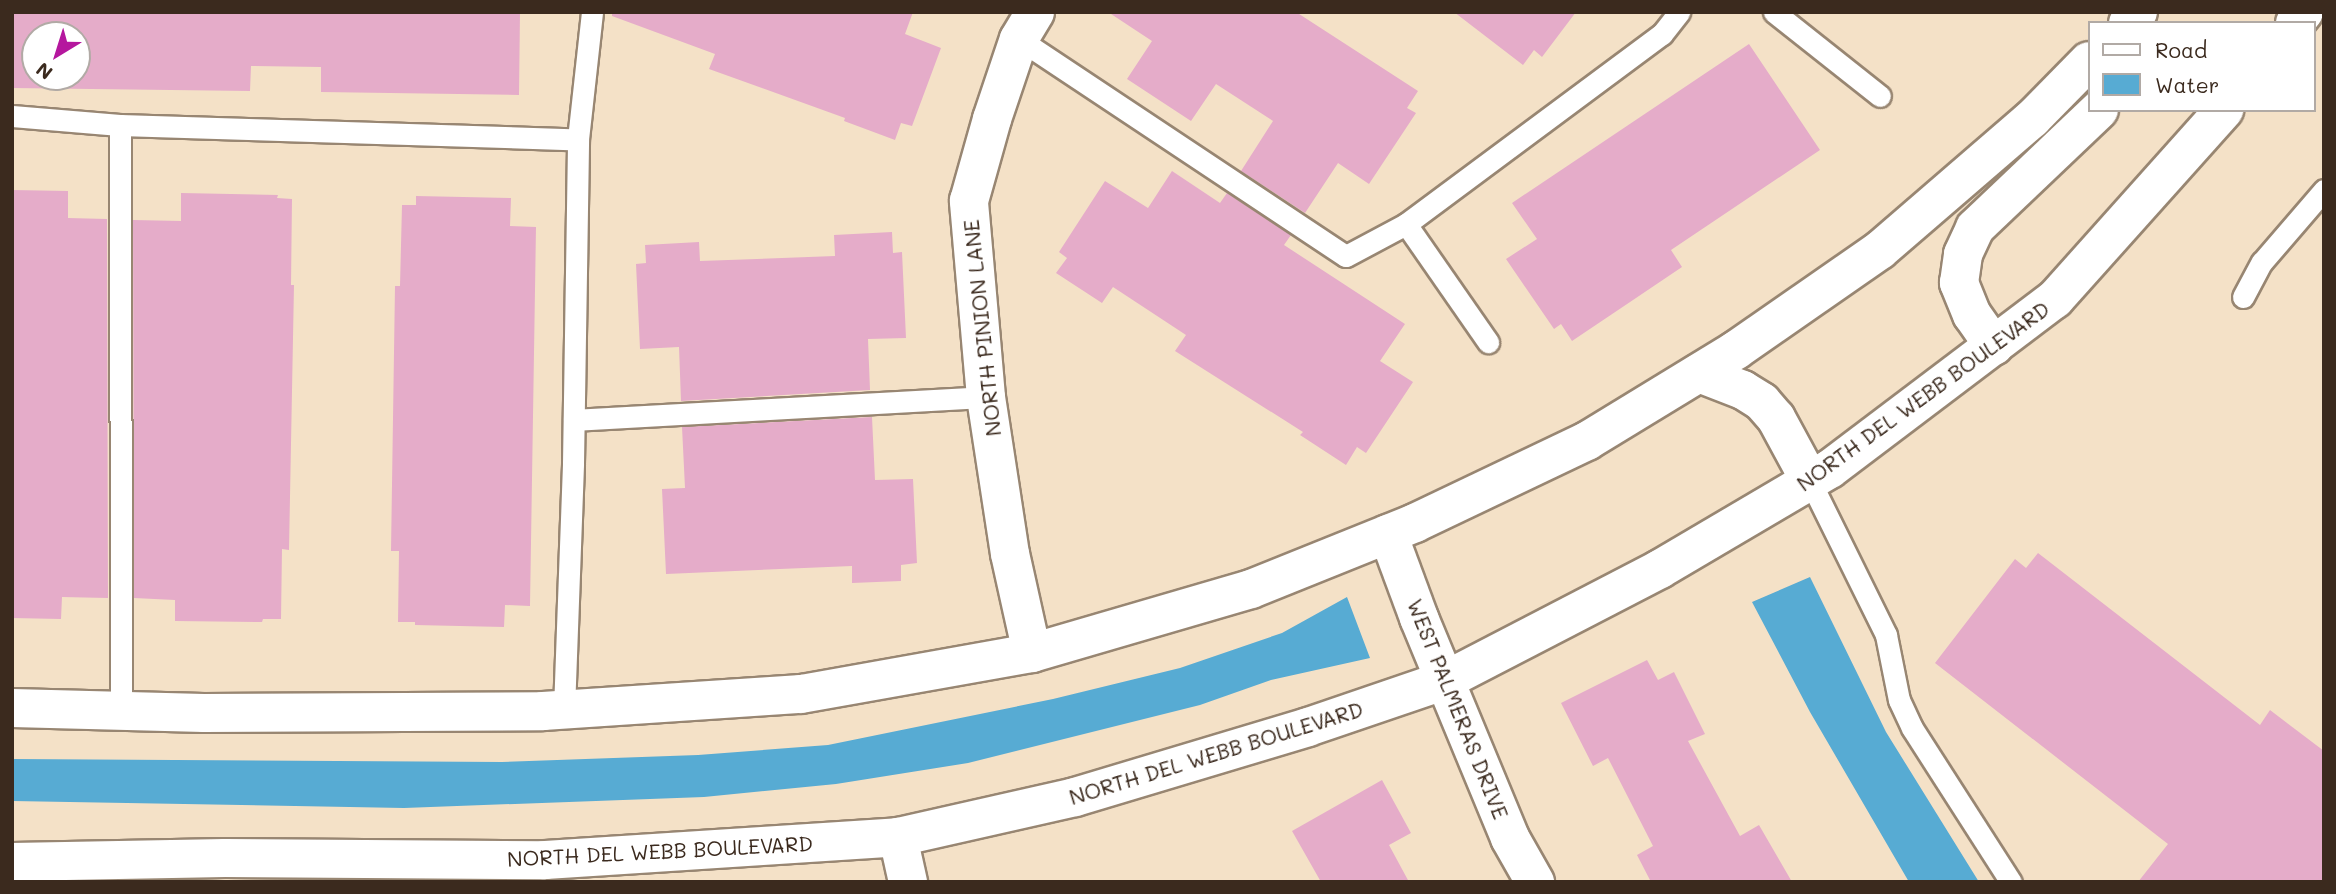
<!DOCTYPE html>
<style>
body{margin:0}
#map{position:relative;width:2336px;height:894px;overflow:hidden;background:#f4e1c7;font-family:Mali,sans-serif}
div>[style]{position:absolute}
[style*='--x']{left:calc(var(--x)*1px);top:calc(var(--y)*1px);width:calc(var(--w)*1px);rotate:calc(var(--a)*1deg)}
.water>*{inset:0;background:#57abd3}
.building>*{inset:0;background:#e5acc9}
.roads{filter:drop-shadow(2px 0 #988672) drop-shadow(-2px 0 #988672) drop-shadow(0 2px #988672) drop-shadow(0 -2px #988672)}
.lane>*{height:21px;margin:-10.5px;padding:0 10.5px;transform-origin:10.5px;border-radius:10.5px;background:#fff}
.street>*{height:38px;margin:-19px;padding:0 19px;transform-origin:19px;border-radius:19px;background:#fff}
.secondary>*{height:38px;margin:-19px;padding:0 19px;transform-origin:19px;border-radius:19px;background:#fff}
span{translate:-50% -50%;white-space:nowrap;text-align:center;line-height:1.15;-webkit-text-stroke:5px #fff;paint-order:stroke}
.street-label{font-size:21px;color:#3b2a1e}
.frame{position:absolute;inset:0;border:14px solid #3b2a1e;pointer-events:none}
.legend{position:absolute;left:2088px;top:21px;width:228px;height:91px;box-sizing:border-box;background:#fff;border:2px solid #b1aaa5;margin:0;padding:9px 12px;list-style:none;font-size:21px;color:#3b2a1e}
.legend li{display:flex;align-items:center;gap:14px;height:35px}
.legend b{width:35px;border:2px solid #b1aaa5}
.north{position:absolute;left:21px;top:21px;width:70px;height:70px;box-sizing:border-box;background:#fff;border:2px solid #b1aaa5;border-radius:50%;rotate:218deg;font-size:19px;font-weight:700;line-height:28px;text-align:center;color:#3b2a1e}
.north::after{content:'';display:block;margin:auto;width:24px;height:32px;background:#b5179e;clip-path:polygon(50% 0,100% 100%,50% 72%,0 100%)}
</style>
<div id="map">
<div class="water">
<div style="clip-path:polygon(1810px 577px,1886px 732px,1979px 882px,1909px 882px,1810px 712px,1752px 602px)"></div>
<div style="clip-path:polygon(1347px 597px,1370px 658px,1271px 680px,1200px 705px,968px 763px,836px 784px,704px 797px,404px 808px,12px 801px,12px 759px,502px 762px,698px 755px,828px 745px,1053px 699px,1180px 668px,1282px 633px)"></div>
</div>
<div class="building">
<div style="clip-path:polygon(evenodd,12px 12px,520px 12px,519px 95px,321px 92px,321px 67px,251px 66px,250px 91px,12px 88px,12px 12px,35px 35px,77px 35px,77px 77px,35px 77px,35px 35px)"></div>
<div style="clip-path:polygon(612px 12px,913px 12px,905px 34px,941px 48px,912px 126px,901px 123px,895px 140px,844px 121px,845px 118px,709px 69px,715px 54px,612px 16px)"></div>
<div style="clip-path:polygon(1108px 12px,1296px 12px,1418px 91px,1407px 108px,1416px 113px,1369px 184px,1338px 163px,1305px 213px,1241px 171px,1273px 121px,1216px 84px,1191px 121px,1127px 79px,1152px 41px)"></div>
<div style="clip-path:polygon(1454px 12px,1576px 12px,1542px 57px,1534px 50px,1523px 65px)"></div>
<div style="clip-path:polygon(1749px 44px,1820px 150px,1671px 250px,1682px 267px,1636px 298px,1572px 341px,1561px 324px,1554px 329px,1506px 259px,1537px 239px,1512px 203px)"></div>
<div style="clip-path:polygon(1172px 171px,1220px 203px,1227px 193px,1291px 235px,1284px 245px,1405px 324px,1380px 361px,1413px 382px,1366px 453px,1357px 447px,1346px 465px,1300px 435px,1303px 432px,1175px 351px,1186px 335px,1113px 287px,1102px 303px,1056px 273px,1067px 258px,1059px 252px,1105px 181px,1148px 208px)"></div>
<div style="clip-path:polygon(12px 190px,68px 191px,68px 218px,107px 219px,108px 598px,62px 597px,61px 619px,12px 618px)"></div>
<div style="clip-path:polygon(181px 193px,278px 195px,277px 198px,292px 199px,291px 285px,294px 285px,289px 550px,282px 549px,281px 619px,263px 619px,262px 622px,175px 621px,175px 600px,134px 598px,133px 220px,181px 221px)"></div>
<div style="clip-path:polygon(416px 196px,511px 198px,510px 226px,536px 227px,530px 606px,505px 605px,504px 627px,415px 625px,415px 622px,398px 622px,399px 551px,391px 551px,395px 286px,400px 286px,402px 205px,416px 205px)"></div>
<div style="clip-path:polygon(892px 232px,893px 253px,902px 252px,906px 338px,868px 339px,870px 390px,681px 401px,679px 347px,640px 349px,636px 264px,646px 263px,645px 245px,699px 242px,700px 261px,835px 256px,834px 235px)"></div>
<div style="clip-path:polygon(872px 417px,875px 480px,913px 479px,917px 563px,901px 565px,901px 581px,852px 583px,852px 566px,666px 574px,662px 489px,685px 488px,682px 427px)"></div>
<div style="clip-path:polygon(2038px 553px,2260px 725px,2270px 710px,2324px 751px,2324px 882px,2138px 882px,2168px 844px,1935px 663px,2015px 559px,2026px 568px)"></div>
<div style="clip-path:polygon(1647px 660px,1658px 680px,1674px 672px,1705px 734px,1688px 741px,1740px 836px,1759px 825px,1792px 882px,1651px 882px,1637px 855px,1653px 846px,1608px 758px,1593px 766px,1561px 703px)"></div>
<div style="clip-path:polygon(1382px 780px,1411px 833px,1389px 845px,1409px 882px,1321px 882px,1292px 831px)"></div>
</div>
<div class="roads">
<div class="lane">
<div style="--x:1774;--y:12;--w:135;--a:38.4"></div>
<div style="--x:1019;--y:39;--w:392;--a:33.6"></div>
<div style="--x:1346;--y:256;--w:68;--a:-28.1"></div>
<div style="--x:1406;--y:224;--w:319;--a:-36.6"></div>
<div style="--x:1662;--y:34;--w:28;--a:-52"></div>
<div style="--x:12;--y:116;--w:108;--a:4.8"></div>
<div style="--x:120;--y:125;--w:458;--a:1.8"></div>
<div style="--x:120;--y:125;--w:585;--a:89.9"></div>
<div style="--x:1406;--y:224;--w:144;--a:55.2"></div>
<div style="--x:2243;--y:297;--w:40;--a:-62"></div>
<div style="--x:2262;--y:262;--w:95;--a:-49.3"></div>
<div style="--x:574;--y:420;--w:413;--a:-3.2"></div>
<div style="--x:1810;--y:481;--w:172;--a:63.7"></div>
<div style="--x:1886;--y:635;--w:66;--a:78.7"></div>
<div style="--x:1899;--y:700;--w:31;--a:65"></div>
<div style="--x:1912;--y:728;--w:183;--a:57.3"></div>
<div style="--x:564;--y:710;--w:247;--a:-87.9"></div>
<div style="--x:573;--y:463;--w:324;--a:-89.1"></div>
<div style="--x:578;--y:139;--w:128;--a:-83.7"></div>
</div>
<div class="street">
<div style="--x:1388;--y:534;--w:90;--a:69.7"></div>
<div style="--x:1419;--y:618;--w:238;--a:67.5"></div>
<div style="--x:1510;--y:838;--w:51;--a:60.4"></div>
<div style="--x:1032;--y:653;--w:101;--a:-102.5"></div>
<div style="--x:1010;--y:554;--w:159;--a:-98.7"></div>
<div style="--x:986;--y:397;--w:197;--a:-95"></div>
<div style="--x:969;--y:201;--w:85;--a:-74.3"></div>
<div style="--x:992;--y:119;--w:84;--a:-71.4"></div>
<div style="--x:1019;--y:39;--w:31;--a:-59"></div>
<div style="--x:898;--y:837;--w:46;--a:77.5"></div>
</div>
<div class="secondary">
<div style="--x:2128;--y:23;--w:15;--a:-48"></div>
<div style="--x:2295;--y:23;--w:14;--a:-51"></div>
<div style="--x:1994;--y:346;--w:38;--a:-125"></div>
<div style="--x:1972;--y:315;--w:35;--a:-112"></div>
<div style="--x:1959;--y:283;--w:29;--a:-82"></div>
<div style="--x:1963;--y:254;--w:29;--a:-65"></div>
<div style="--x:1975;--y:228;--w:171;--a:-43.6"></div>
<div style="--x:1699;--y:373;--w:47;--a:21.1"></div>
<div style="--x:1743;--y:390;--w:22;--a:32"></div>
<div style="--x:1762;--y:402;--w:21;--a:49"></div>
<div style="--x:1776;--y:418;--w:72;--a:61.6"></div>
<div style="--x:12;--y:708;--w:192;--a:1.5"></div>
<div style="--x:204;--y:713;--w:339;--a:-0.3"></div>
<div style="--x:543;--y:711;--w:259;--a:-3.8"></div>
<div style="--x:801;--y:694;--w:235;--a:-10.1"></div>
<div style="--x:1032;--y:653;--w:228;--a:-16.3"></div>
<div style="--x:1251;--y:589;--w:177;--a:-21.9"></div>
<div style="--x:1415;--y:523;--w:191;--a:-25.5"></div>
<div style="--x:1587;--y:441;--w:175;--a:-31.4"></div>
<div style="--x:1736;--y:350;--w:175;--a:-34.8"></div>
<div style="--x:1880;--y:250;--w:201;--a:-40.8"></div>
<div style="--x:2032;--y:119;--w:81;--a:-45.5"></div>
<div style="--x:12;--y:862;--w:213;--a:-1.1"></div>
<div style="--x:225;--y:858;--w:320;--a:0.4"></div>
<div style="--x:545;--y:860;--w:354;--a:-3.7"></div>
<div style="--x:898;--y:837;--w:181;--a:-12.7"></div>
<div style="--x:1075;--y:797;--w:243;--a:-16.7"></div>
<div style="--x:1308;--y:727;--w:146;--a:-18.8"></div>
<div style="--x:1446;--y:680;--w:241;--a:-27.4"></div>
<div style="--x:1660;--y:569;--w:197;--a:-30.5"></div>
<div style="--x:1830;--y:469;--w:282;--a:-37.1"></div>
<div style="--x:2055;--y:299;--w:254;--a:-48.2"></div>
</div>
</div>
<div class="street-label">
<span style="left:982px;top:328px;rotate:-96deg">NORTH PINION LANE</span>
<span style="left:1923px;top:396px;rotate:-36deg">NORTH DEL WEBB BOULEVARD</span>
<span style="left:1458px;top:709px;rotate:68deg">WEST PALMERAS DRIVE</span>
<span style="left:1216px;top:753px;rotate:-17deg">NORTH DEL WEBB BOULEVARD</span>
<span style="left:660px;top:851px;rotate:-3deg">NORTH DEL WEBB BOULEVARD</span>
</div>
<div class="frame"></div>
<ul class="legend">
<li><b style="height:9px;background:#fff"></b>Road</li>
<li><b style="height:19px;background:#57abd3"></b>Water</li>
</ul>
<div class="north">N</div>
</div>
